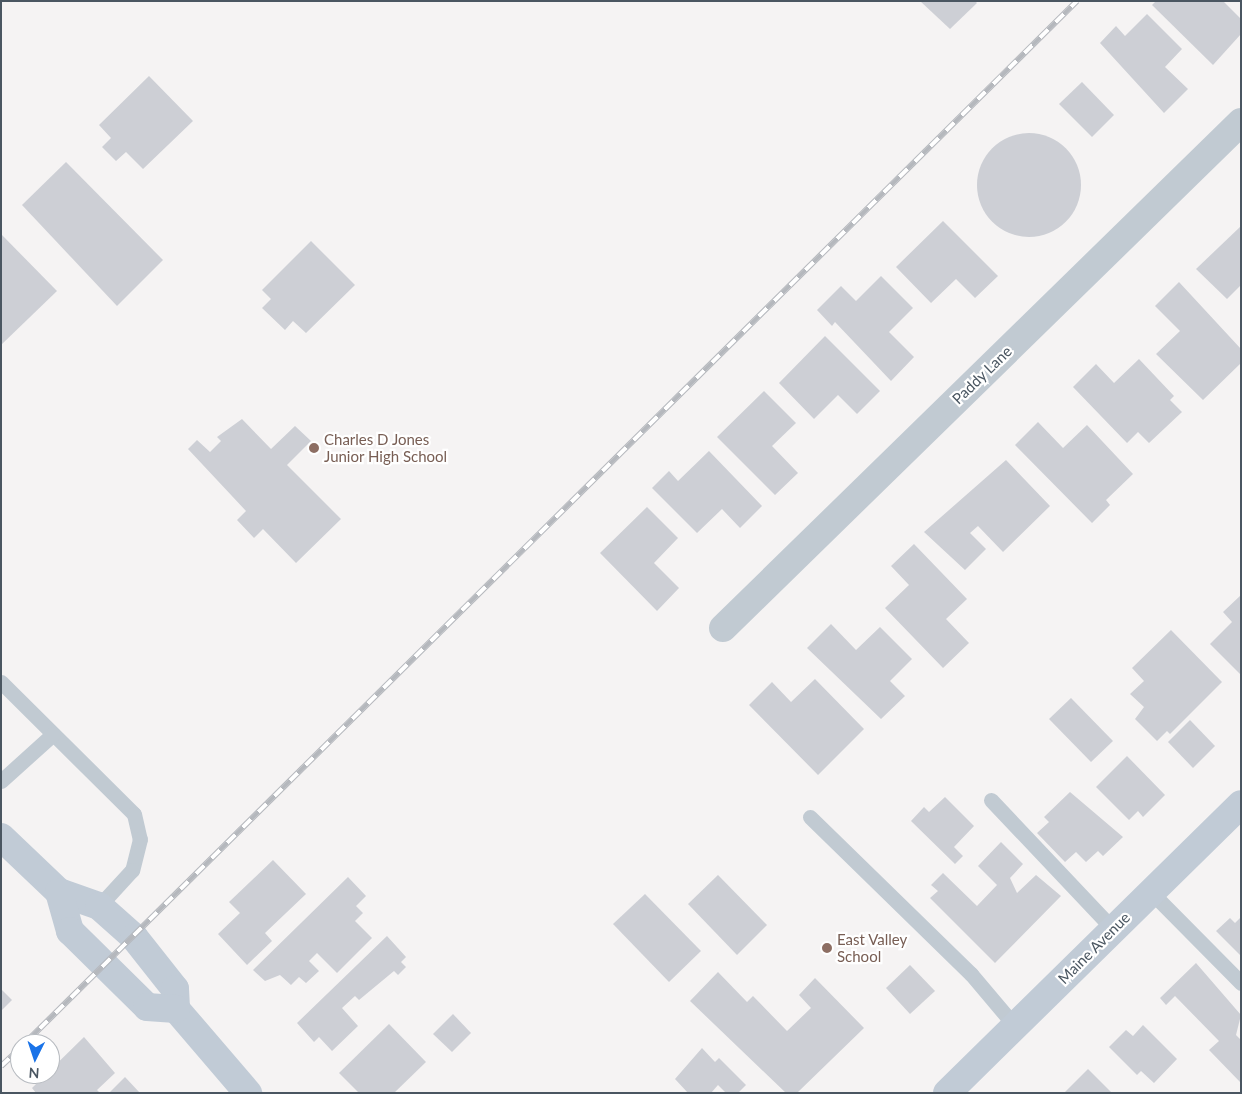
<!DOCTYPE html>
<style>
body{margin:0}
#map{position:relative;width:1242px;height:1094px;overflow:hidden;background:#f5f3f3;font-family:Lato,sans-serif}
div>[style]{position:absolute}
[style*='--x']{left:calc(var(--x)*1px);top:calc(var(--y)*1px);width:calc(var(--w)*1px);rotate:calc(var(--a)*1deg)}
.building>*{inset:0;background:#cdcfd5}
.round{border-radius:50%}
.lane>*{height:15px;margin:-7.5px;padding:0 7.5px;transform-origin:7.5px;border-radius:7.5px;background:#c1cad2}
.street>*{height:28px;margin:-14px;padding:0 14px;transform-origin:14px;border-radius:14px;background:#c1cad2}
.secondary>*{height:28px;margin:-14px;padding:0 14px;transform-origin:14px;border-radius:14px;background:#c1cbd6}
.rail>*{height:5.5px;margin-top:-2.75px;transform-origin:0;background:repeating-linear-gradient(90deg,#fff 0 11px,#b5b8bd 0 22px);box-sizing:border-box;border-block:1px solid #b5b8bd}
.dots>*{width:14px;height:14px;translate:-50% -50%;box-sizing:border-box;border:2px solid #fff;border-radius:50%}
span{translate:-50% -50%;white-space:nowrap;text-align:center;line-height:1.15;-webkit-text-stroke:4.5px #fff;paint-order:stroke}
.street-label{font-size:15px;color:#4a5661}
.education-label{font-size:15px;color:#785e54}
.left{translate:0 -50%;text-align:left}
.frame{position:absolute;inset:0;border:2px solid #4a5661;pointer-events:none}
.north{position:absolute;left:10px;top:1034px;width:50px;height:50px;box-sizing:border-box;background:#fff;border:1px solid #b7bbc0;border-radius:50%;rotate:184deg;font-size:14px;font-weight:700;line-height:20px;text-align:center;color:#4a5661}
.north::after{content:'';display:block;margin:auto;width:18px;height:22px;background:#1a73e8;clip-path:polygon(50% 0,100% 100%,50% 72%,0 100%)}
</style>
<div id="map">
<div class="building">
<div style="clip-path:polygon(920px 1px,975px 1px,977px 3px,950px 29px)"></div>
<div style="clip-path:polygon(1156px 1px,1223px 1px,1241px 19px,1241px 34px,1213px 65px,1152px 5px)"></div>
<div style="clip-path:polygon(1147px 14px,1182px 49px,1165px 67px,1188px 89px,1164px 113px,1100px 43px,1116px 26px,1125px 36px)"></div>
<div style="clip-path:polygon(149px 76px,193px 121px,143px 169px,126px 152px,116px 161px,102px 147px,111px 138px,99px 125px)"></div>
<div style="clip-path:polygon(1082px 82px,1114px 115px,1092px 137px,1059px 104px)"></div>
<div class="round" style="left:977px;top:133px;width:104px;height:104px"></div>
<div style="clip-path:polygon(66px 162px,163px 260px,117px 306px,22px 205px)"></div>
<div style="clip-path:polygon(943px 221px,998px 276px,975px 298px,956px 279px,931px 303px,896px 267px)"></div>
<div style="clip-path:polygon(1241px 226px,1241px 285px,1227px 299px,1196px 269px)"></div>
<div style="clip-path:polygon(1px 234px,57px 291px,1px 345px)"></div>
<div style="clip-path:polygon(311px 241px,355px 285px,306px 333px,293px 321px,285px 330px,262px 308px,271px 299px,262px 290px)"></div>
<div style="clip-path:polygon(881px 276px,913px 308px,889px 332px,914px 357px,891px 381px,835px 322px,832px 326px,817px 310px,841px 286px,856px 301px)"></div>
<div style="clip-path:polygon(1179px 282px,1241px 349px,1241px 363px,1203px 400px,1156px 354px,1180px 331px,1155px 306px)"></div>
<div style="clip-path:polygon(825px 336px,880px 391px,857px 414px,838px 395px,814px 419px,779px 383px)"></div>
<div style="clip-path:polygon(1139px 359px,1174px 396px,1170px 400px,1182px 412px,1149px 443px,1138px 432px,1127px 443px,1073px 387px,1096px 364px,1114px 383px)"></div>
<div style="clip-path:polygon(764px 391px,796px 423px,772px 446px,798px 473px,775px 495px,717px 437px)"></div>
<div style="clip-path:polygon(242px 419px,271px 449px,295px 426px,311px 441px,287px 465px,341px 519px,296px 563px,263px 529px,254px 538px,237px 520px,246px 511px,188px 449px,197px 440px,210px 452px,221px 441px,217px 437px)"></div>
<div style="clip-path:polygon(1038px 422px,1063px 448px,1087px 425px,1133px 474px,1106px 500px,1110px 505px,1092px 523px,1015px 445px)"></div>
<div style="clip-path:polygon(709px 451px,762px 506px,740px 528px,722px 509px,697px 533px,652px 488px,669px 471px,678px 481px)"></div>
<div style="clip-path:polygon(1006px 460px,1050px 506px,1003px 552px,978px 526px,970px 533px,986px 549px,965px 570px,924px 532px)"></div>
<div style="clip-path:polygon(647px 507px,678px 538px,654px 563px,679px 588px,657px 611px,600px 553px)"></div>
<div style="clip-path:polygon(914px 544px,967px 599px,946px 619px,969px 643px,943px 668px,885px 608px,909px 585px,891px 566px)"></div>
<div style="clip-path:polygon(1241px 595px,1241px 675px,1210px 644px,1232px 622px,1223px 612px)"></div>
<div style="clip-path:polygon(831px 624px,856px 650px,880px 627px,912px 659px,890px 681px,905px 696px,881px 719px,807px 648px)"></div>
<div style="clip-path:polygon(1171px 630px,1222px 682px,1170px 734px,1167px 731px,1157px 741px,1135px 719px,1144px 707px,1130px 694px,1144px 681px,1132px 668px)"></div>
<div style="clip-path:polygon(815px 679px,864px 729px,818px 775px,749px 705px,772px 682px,791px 702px)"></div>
<div style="clip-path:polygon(1071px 698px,1113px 741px,1091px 762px,1049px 719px)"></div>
<div style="clip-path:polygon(1190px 720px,1215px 746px,1193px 768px,1168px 742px)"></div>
<div style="clip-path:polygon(1127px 756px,1165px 795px,1143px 817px,1138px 811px,1129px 820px,1096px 787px)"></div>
<div style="clip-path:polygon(1070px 792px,1123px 837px,1103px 856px,1098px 851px,1086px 862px,1076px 852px,1065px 862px,1037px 833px,1049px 822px,1044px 817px)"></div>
<div style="clip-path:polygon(945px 797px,974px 826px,954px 847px,963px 856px,955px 864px,911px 821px,924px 807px,929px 812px)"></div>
<div style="clip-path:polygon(1001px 842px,1023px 864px,1010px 878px,1017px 893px,1036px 875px,1061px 896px,995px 963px,930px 898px,938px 891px,931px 885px,943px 873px,977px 906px,997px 885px,978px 866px)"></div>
<div style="clip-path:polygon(273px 860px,306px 894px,265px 933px,272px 941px,247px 965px,218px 934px,240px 913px,229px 902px)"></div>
<div style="clip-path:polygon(718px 875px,767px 925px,737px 955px,688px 904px)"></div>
<div style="clip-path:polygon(348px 877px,366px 896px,356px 906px,363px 913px,355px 921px,372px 938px,337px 973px,317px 953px,309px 961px,319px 971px,306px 983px,299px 977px,291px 985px,280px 975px,265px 981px,253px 970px)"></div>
<div style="clip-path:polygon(645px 894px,701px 951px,669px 982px,613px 924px)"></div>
<div style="clip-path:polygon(1241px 917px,1241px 956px,1216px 931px,1230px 918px,1235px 923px)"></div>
<div style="clip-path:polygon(387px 936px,406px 957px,401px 962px,406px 967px,398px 975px,394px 971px,359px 1000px,355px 996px,342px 1008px,358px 1026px,332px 1051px,319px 1037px,314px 1042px,297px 1023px)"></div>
<div style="clip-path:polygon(1196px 963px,1241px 1015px,1236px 1035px,1241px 1040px,1241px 1083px,1209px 1050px,1219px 1041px,1175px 996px,1166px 1005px,1160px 998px)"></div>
<div style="clip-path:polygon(910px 965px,935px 991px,910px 1014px,886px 988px)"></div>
<div style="clip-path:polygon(718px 972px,747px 1002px,753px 996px,787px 1031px,811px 1008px,799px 995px,815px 978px,864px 1028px,797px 1093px,786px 1093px,690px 1001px)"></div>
<div style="clip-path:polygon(1px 989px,12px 1000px,1px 1011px)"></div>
<div style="clip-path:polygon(453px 1014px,471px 1033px,452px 1052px,433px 1034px)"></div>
<div style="clip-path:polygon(389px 1024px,426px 1062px,394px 1093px,359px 1093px,339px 1073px)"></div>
<div style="clip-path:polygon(1143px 1025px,1177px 1059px,1154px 1083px,1141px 1071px,1137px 1075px,1109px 1047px,1126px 1030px,1133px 1036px)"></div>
<div style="clip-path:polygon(84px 1037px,115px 1073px,97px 1090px,100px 1093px,36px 1093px,32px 1088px)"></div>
<div style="clip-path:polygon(702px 1048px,715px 1062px,719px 1058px,746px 1085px,738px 1093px,726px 1093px,718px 1085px,711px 1093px,688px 1093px,675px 1079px)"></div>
<div style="clip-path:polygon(1088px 1069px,1112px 1093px,1064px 1093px)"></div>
<div style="clip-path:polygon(125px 1077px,140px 1093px,109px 1093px)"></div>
</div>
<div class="lane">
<div style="--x:1;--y:682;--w:187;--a:44.8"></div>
<div style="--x:134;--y:814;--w:26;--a:77"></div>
<div style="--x:140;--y:839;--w:32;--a:104"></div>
<div style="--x:132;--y:870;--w:49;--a:132.5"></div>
<div style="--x:1;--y:781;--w:70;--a:-42.1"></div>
<div style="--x:991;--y:800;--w:178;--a:46.6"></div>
<div style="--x:810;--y:817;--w:225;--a:44.3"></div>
<div style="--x:971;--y:974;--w:68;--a:49.8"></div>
<div style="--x:1151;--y:892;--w:128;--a:45.3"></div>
</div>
<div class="street">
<div style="--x:723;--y:628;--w:724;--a:-44.33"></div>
</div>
<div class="secondary">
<div style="--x:1;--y:837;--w:80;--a:43.5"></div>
<div style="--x:59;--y:892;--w:42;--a:19.3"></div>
<div style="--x:99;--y:906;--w:47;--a:41.5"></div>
<div style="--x:134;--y:937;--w:66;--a:51.7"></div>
<div style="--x:175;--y:989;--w:20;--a:87"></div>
<div style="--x:176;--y:1009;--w:111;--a:49.4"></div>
<div style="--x:59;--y:892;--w:41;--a:74.2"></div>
<div style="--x:70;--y:931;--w:108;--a:44.6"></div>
<div style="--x:147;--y:1007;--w:29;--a:4"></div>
<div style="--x:947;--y:1093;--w:412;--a:-44.5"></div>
</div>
<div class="rail">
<div style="--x:24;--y:1044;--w:1482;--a:-44.73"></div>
<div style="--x:1;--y:1066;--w:26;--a:-43"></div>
</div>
<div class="dots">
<div style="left:314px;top:448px;background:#8d6e63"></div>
<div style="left:827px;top:948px;background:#8d6e63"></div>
</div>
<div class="street-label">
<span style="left:982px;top:375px;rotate:-44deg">Paddy Lane</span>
<span style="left:1094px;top:948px;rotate:-45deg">Maine Avenue</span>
</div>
<div class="education-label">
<span class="left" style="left:324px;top:448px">Charles D Jones<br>Junior High School</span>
<span class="left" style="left:837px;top:948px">East Valley<br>School</span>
</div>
<div class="frame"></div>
<div class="north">N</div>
</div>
